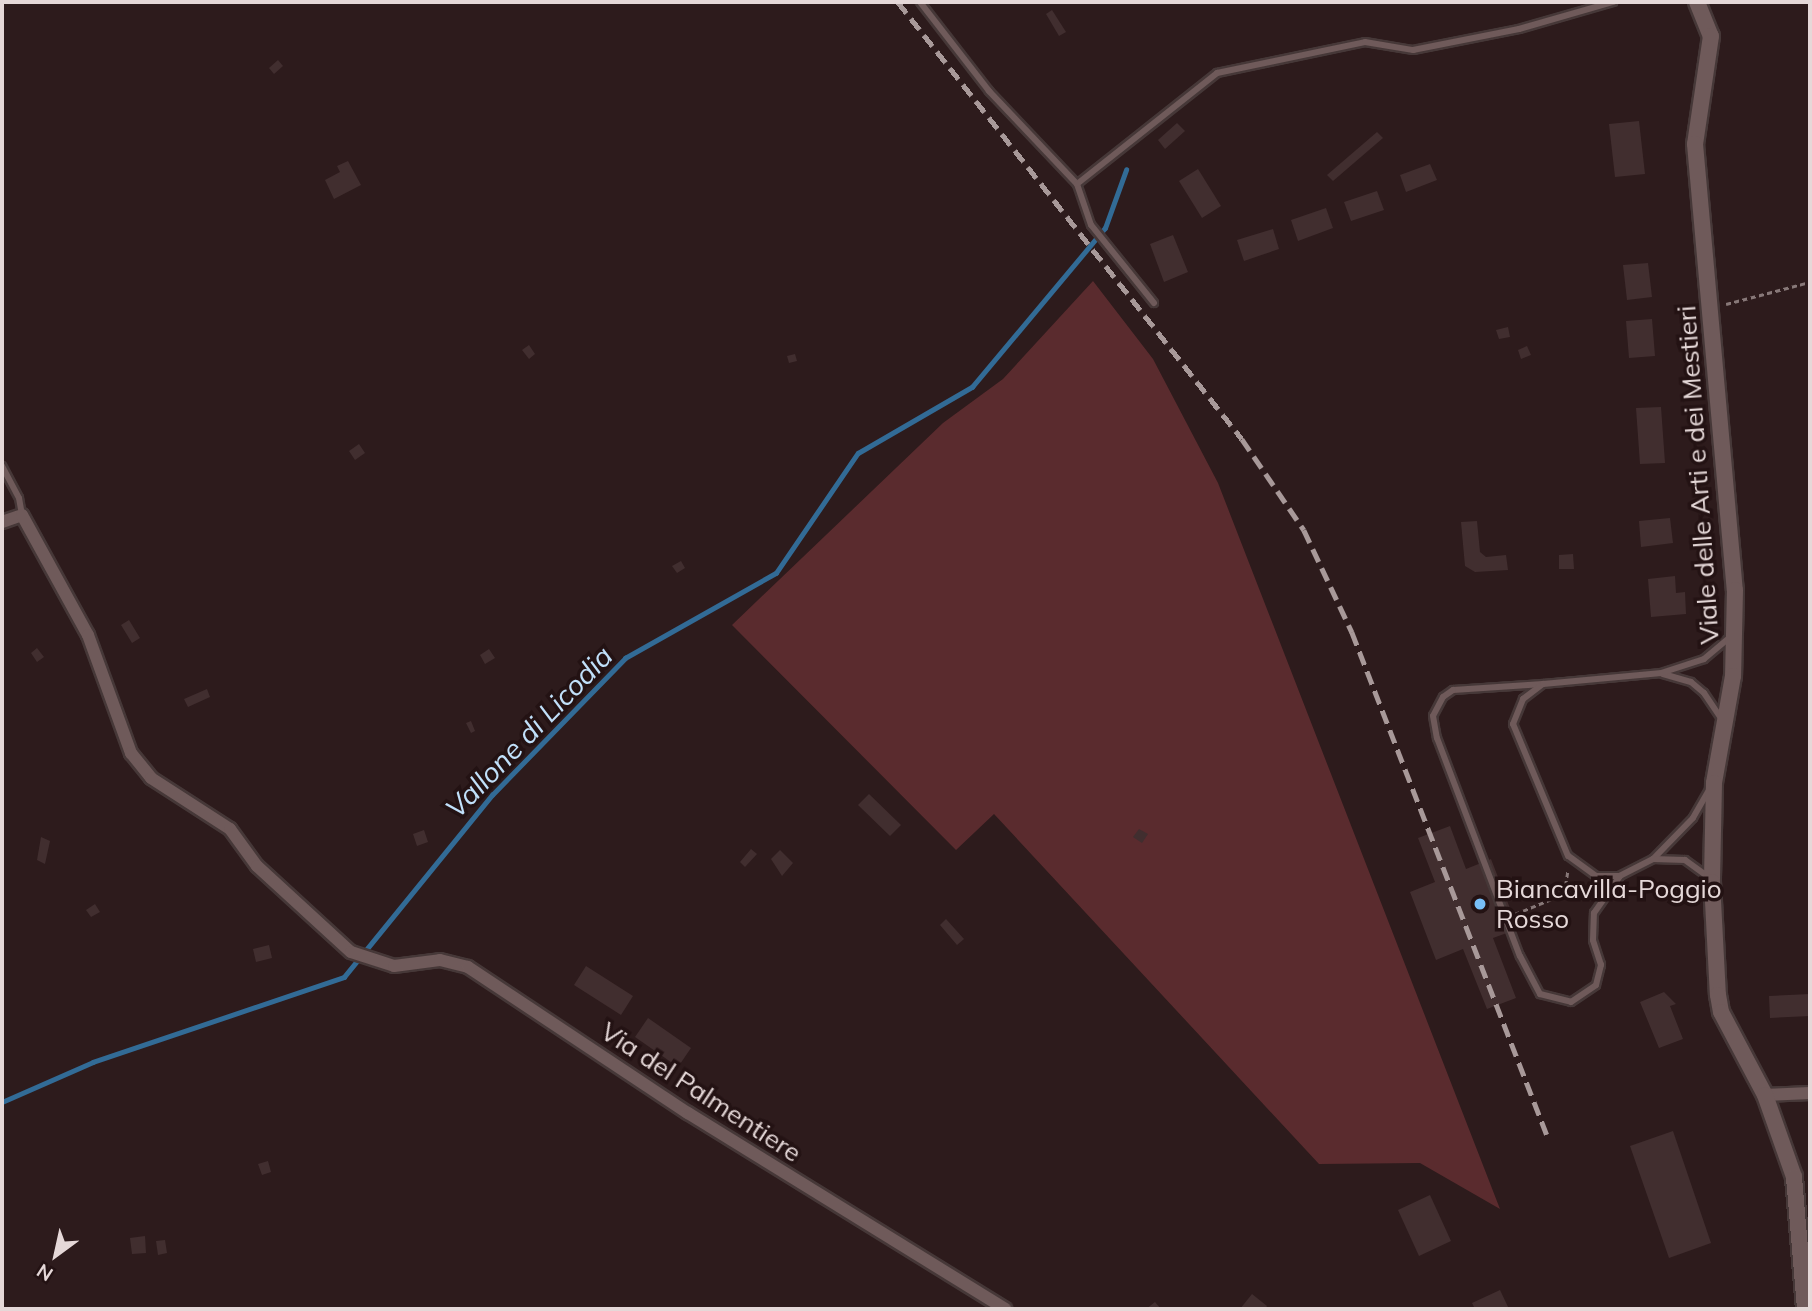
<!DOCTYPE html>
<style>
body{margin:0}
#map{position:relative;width:1812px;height:1311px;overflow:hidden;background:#2d1b1c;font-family:Mulish,sans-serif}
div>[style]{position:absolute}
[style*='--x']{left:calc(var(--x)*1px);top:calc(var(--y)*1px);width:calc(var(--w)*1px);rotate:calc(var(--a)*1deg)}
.green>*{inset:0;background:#5a2b2e}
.stream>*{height:4.5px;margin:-2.25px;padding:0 2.25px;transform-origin:2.25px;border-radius:2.25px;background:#326b96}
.building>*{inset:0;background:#412e2f}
.path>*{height:2.5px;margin-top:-1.25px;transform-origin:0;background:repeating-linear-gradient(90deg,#877878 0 5px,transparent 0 8.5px)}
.roads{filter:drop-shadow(2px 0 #463838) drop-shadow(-2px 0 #463838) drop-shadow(0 2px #463838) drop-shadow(0 -2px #463838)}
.service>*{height:6px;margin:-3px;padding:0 3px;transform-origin:3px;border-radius:3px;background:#6f5a5a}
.minor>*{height:12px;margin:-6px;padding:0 6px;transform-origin:6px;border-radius:6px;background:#6f5a5a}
.tertiary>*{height:16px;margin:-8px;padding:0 8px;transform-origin:8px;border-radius:8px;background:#6f5a5a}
.rail>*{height:4.5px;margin-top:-2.25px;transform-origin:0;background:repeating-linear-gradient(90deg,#a89999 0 14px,transparent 0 21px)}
.dots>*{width:19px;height:19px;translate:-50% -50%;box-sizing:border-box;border:4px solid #231213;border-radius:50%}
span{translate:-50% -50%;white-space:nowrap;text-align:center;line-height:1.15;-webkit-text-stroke:7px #231213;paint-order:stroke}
.street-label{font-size:26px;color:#e5d8d8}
.poi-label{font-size:26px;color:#e5d8d8}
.left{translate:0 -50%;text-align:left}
.water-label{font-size:28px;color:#c1e0fa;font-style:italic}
.frame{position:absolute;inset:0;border:4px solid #e5d8d8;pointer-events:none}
.north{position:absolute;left:21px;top:1220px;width:70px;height:70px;-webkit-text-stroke:5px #231213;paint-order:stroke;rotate:213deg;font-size:19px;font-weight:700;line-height:28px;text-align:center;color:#e5d8d8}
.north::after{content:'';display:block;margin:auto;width:24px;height:32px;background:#e5d8d8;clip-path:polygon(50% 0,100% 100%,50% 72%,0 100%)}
</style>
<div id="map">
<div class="green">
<div style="clip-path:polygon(1093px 281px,1153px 359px,1218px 483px,1500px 1209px,1420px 1163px,1319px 1164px,994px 814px,956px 850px,732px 625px,943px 423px,1003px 379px)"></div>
</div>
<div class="stream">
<div style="--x:2;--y:1102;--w:99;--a:-23.7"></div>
<div style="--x:93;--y:1062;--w:265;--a:-18.7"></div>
<div style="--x:344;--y:977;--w:235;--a:-50.9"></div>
<div style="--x:492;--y:795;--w:191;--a:-45.8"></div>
<div style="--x:625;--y:658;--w:173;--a:-29.4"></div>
<div style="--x:776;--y:573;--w:145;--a:-55.7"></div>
<div style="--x:858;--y:453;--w:132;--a:-30.1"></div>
<div style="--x:972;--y:387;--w:207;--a:-50.1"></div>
<div style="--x:1105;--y:228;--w:62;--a:-70.1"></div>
</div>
<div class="building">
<div style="clip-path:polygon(1052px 10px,1066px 32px,1059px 36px,1046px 14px)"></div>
<div style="clip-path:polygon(278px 60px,283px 66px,274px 74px,269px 68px)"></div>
<div style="clip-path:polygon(1639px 121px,1645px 174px,1615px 177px,1609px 124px)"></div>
<div style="clip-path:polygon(1177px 123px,1185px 131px,1165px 149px,1158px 140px)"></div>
<div style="clip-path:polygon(1377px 132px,1383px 138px,1333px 181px,1327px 175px)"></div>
<div style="clip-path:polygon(348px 161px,361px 185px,334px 199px,325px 180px,340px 172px,337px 166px)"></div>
<div style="clip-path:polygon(1430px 164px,1437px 180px,1406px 192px,1400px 175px)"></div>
<div style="clip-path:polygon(1198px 169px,1221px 206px,1202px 218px,1179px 181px)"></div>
<div style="clip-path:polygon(1377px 191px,1384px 210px,1351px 221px,1344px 202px)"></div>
<div style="clip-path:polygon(1326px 208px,1333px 228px,1298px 241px,1291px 220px)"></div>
<div style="clip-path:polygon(1273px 229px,1279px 249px,1244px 261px,1237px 240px)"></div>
<div style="clip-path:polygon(1173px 235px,1188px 272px,1164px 282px,1150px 244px)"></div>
<div style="clip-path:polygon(1648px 263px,1652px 297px,1627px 300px,1623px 265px)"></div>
<div style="clip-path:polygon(1652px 319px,1655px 356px,1629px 358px,1626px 321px)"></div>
<div style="clip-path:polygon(1508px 327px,1510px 337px,1499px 339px,1496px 330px)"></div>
<div style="clip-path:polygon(529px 345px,535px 354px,529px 359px,522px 350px)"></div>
<div style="clip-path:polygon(1527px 346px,1531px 355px,1521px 359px,1518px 350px)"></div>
<div style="clip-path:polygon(795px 354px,797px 361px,789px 363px,787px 356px)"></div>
<div style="clip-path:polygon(1661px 407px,1665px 463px,1640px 464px,1636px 408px)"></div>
<div style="clip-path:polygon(359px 444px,365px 453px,355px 460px,349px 451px)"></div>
<div style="clip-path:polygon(1670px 518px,1673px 543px,1641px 547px,1639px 521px)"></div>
<div style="clip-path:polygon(1477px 521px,1480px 552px,1486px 557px,1506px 555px,1508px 570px,1475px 572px,1465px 566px,1461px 522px)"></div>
<div style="clip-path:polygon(1573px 554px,1574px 569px,1559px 569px,1559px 555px)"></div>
<div style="clip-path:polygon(681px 561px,685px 568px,677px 573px,672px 566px)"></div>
<div style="clip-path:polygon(1675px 576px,1676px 593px,1685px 592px,1686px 614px,1651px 617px,1648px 579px)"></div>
<div style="clip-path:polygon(129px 620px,140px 638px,132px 643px,121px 625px)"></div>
<div style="clip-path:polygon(37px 648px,44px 657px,37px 662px,31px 653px)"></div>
<div style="clip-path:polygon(489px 649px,495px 658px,485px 664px,480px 655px)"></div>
<div style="clip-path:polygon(207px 689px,210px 697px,188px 707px,184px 699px)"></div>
<div style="clip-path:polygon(471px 721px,475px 731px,471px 733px,466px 723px)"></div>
<div style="clip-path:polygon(869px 794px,901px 825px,890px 836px,858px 805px)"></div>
<div style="clip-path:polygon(1450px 826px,1466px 869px,1491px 859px,1518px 929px,1493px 938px,1516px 998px,1487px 1009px,1463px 949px,1436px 960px,1410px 892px,1435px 882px,1418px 838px)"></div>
<div style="clip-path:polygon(1139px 829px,1148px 834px,1142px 843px,1133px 837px)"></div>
<div style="clip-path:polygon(424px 830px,428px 842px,417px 846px,413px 834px)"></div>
<div style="clip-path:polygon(41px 837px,50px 841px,45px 864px,37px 860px)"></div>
<div style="clip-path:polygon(751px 849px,757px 854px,745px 867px,740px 862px)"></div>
<div style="clip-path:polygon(780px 850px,793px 863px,782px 876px,771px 859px)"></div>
<div style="clip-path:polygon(95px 904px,100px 912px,91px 917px,86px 910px)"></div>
<div style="clip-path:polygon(946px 919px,964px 939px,957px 945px,940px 925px)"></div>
<div style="clip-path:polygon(269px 945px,272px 958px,256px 962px,253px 949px)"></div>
<div style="clip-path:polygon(586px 966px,633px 996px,621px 1015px,574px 985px)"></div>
<div style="clip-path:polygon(1664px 992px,1676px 1004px,1670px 1006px,1683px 1039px,1659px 1048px,1640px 1002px)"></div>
<div style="clip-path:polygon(1810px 994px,1810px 1016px,1770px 1018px,1769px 996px)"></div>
<div style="clip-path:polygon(648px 1018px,691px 1048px,678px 1067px,635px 1037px)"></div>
<div style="clip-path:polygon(1673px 1131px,1711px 1243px,1669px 1258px,1630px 1146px)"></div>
<div style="clip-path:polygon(268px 1161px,271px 1172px,262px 1175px,258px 1164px)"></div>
<div style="clip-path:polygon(1430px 1195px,1451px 1241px,1419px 1256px,1398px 1210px)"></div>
<div style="clip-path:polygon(145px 1236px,146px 1253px,132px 1254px,130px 1238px)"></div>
<div style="clip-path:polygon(165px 1240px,167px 1253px,158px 1255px,156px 1241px)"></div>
<div style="clip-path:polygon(1500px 1290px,1509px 1309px,1475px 1309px,1472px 1303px)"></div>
<div style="clip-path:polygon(1252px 1294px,1267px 1306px,1265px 1309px,1240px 1309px)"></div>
<div style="clip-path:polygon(1155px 1302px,1161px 1309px,1146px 1309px)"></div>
</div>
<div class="path">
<div style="--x:1726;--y:304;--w:87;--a:-14.7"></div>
<div style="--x:1515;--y:914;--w:53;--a:-22.2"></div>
<div style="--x:1564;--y:894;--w:24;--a:-81"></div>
</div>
<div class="roads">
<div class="service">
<div style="--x:920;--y:2;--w:113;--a:52.2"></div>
<div style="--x:989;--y:91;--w:128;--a:46.6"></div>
<div style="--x:1154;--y:303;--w:100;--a:-128.9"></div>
<div style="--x:1091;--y:225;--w:43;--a:-108.9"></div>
<div style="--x:1077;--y:184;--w:179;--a:-38.4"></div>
<div style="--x:1217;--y:73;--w:151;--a:-11.8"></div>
<div style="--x:1365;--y:42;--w:49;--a:9.5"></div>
<div style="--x:1413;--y:50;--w:108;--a:-11.2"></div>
<div style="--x:1519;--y:29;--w:98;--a:-16"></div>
<div style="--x:2;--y:466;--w:36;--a:62"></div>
<div style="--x:19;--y:498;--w:17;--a:80"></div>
<div style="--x:1663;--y:674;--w:29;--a:16"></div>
<div style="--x:1691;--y:682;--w:17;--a:40"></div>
<div style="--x:1704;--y:693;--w:30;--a:56"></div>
<div style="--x:1543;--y:684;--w:90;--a:176.2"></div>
<div style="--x:1453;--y:690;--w:12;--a:145"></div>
<div style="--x:1443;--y:697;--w:21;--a:118"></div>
<div style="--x:1433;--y:716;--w:22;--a:80"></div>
<div style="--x:1437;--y:738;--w:233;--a:69.2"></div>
<div style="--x:1520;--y:956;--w:43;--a:62.2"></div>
<div style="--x:1540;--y:994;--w:32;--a:14"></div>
<div style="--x:1571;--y:1002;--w:30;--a:-34"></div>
<div style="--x:1596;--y:985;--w:21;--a:-76"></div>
<div style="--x:1601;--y:965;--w:26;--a:-108"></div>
<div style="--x:1593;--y:940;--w:27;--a:-88"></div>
<div style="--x:1594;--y:913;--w:45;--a:-54.9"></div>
<div style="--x:1709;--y:790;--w:32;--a:120"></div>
<div style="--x:1693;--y:818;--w:57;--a:134.3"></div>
<div style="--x:1653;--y:859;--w:37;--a:153"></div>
<div style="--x:1620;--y:876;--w:24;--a:180"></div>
<div style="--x:1596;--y:876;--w:34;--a:-144"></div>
<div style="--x:1568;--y:856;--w:143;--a:-112.6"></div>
<div style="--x:1513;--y:724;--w:27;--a:-68"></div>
<div style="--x:1523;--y:699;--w:25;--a:-37"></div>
<div style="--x:1543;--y:684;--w:119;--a:-5.3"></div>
<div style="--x:1661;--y:673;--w:45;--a:-18"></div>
<div style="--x:1704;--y:659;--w:35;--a:-40"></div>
<div style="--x:1653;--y:859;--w:32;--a:2"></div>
<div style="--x:1685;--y:860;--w:29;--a:36"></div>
</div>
<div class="minor">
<div style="--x:2;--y:522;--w:21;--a:-19"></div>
<div style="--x:22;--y:515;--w:137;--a:61.2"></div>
<div style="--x:88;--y:635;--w:126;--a:70"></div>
<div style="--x:131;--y:753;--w:32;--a:51"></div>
<div style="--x:151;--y:778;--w:94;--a:32.8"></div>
<div style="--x:230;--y:829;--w:46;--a:53.9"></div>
<div style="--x:257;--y:866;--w:127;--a:42.5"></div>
<div style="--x:351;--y:952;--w:45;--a:18"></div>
<div style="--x:394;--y:966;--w:46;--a:-7.4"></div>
<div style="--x:440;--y:960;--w:29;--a:14"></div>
<div style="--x:468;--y:967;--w:264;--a:33.6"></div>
<div style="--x:688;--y:1113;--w:373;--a:31.7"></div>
<div style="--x:1765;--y:1095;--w:45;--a:-2.5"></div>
</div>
<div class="tertiary">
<div style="--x:1697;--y:2;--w:37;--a:68"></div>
<div style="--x:1711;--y:36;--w:109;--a:98.4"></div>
<div style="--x:1695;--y:144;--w:448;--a:84.9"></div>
<div style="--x:1735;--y:590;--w:86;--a:91.3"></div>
<div style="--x:1733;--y:676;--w:109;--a:100.1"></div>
<div style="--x:1714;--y:783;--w:99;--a:91.2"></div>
<div style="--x:1712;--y:882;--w:113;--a:87"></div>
<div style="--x:1718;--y:995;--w:17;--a:80"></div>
<div style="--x:1721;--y:1012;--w:94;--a:62.1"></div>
<div style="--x:1765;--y:1095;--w:87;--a:70.5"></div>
<div style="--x:1794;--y:1177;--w:132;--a:85.2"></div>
</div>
</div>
<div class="rail">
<div style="--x:898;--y:2;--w:556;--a:51.79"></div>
<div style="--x:1242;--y:439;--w:110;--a:55.7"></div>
<div style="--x:1304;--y:530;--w:113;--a:64.8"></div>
<div style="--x:1352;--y:632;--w:539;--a:68.81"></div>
</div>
<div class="dots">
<div style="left:1480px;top:904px;background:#78bff7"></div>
</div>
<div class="street-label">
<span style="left:1698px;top:475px;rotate:-94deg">Viale delle Arti e dei Mestieri</span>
<span style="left:701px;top:1092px;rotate:33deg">Via del Palmentiere</span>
</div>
<div class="poi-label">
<span class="left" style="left:1496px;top:904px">Biancavilla-Poggio<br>Rosso</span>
</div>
<div class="water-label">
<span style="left:529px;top:732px;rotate:-46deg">Vallone di Licodia</span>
</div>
<div class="frame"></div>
<div class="north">N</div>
</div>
